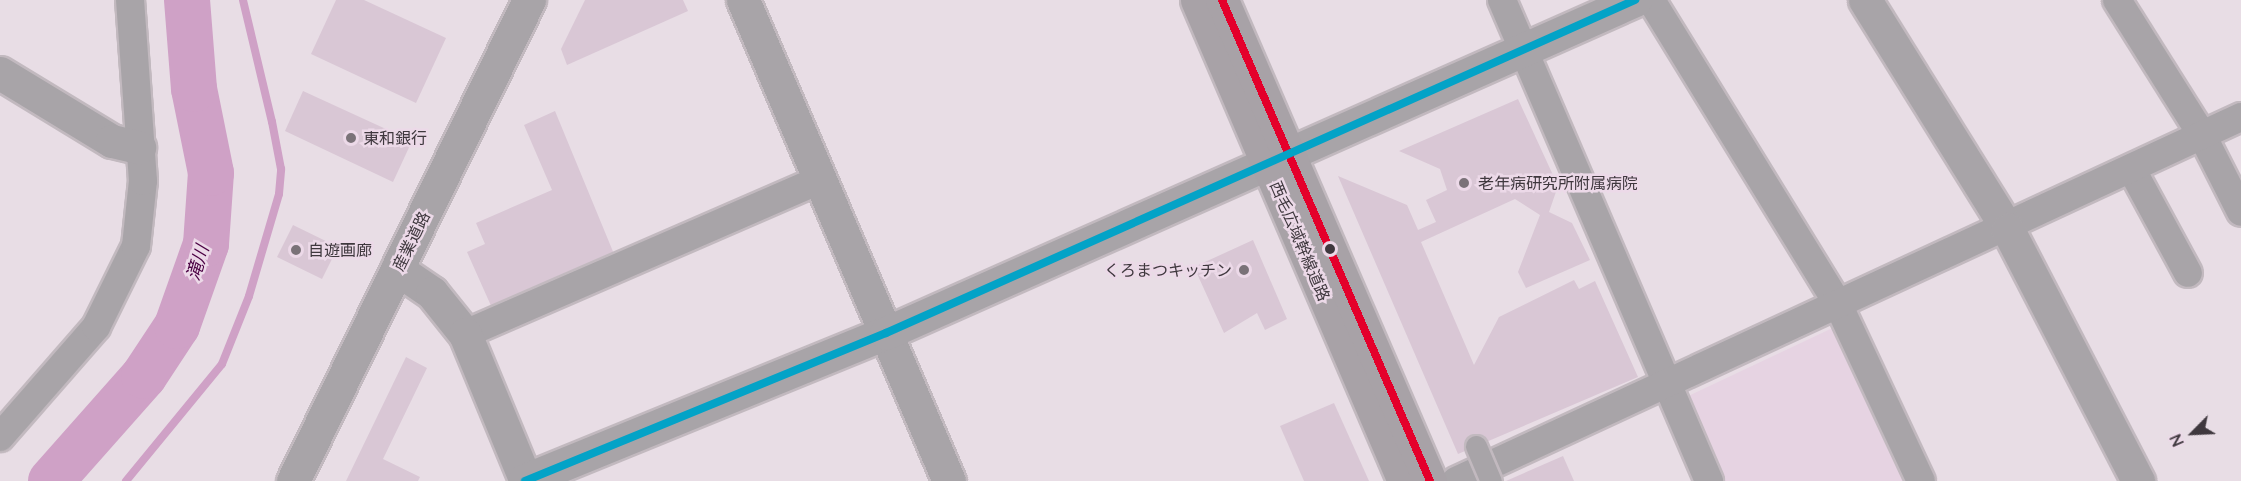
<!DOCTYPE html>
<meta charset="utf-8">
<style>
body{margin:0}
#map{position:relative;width:2241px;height:481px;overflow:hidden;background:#e8dde5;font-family:Quicksand,"Noto Sans JP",sans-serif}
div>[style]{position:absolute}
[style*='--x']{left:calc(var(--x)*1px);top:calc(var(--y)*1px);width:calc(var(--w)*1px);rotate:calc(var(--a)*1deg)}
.built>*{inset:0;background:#e6d3e2}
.stream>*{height:8px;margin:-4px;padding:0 4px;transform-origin:4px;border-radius:4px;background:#cfa1c6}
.river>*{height:46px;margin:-23px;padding:0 23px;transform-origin:23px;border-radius:23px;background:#cfa1c6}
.building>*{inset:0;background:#d9c7d5}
.roads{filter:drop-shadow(2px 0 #c2b9bf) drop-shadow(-2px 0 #c2b9bf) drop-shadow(0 2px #c2b9bf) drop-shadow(0 -2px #c2b9bf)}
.minor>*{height:28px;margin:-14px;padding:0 14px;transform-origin:14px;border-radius:14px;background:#a8a4a8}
.tertiary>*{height:33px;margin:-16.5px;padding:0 16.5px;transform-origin:16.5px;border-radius:16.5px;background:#a8a4a8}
.secondary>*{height:33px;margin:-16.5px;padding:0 16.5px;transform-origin:16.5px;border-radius:16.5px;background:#a8a2a7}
.bridges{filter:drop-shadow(2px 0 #c2b9bf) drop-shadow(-2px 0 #c2b9bf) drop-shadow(0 2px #c2b9bf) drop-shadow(0 -2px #c2b9bf)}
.pedestrian-bridge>*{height:21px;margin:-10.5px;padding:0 10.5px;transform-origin:10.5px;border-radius:10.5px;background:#a8a4a8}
.bus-1>*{height:8px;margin:-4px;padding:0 4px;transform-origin:4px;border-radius:4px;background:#e4002b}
.bus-2>*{height:8px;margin:-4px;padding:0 4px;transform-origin:4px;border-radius:4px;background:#03a3c7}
.dots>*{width:16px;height:16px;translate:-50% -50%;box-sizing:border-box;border:3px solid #ecd9e8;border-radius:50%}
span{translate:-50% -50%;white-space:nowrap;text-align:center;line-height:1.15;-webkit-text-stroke:5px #ecd9e8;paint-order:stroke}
.poi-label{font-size:16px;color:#3f383e}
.left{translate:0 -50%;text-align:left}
.right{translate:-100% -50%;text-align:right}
.street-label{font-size:16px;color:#3f383e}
.water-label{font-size:18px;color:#4b0043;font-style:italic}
.north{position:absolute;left:2163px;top:403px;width:60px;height:60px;-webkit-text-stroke:4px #ecd9e8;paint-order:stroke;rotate:246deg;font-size:16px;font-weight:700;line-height:24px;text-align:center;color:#3f383e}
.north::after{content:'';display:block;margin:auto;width:21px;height:27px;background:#3f383e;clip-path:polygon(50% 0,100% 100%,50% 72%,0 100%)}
</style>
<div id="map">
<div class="built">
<div style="clip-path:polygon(1841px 324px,1916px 481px,1717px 481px,1682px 399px)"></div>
</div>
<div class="stream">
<div style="--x:126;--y:481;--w:151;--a:-50.6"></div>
<div style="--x:222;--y:364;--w:73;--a:-68.3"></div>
<div style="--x:249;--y:296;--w:106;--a:-73.6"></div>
<div style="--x:279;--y:194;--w:25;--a:-85"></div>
<div style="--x:281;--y:169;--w:48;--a:-100.8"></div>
<div style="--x:272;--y:122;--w:125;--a:-103.4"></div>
</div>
<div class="river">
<div style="--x:51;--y:481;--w:140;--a:-48.5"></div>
<div style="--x:144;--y:376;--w:60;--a:-56.6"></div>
<div style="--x:177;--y:326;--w:87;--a:-70.5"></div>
<div style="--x:206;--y:244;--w:71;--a:-86"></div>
<div style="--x:211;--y:173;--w:86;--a:-101.4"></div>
<div style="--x:194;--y:89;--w:89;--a:-94.5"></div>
</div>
<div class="building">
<div style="clip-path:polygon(336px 0,364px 0,446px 38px,416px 103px,311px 54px)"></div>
<div style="clip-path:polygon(585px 0,683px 0,688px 11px,567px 65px,561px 49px)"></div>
<div style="clip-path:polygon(303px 91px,412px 141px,393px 182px,285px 131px)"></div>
<div style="clip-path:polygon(1518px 99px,1558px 186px,1549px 212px,1572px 223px,1590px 260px,1526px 288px,1518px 272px,1540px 215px,1515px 199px,1421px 242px,1474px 365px,1499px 317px,1574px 280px,1579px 289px,1595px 281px,1638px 377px,1458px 454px,1338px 176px,1407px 205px,1418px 230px,1436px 222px,1426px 200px,1447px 190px,1440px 169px,1399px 151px)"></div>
<div style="clip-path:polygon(555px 111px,614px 254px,492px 308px,467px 252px,485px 244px,476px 223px,552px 190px,524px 125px)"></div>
<div style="clip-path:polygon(293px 225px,338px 247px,322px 279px,277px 257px)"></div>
<div style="clip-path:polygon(1253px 240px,1287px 319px,1265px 330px,1257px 313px,1224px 333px,1194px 267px)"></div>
<div style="clip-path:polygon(406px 357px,427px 368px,383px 459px,420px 477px,418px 481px,346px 481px)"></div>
<div style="clip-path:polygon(1334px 403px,1369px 481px,1304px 481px,1280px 426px)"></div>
<div style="clip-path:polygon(1563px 456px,1574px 481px,1506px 481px)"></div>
</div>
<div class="roads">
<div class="minor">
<div style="--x:1502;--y:0;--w:524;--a:66.72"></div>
<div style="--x:1651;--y:0;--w:357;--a:58.4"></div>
<div style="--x:1838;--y:304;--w:195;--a:64.9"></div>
<div style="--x:2117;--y:0;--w:160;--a:57.8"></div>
<div style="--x:2202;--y:135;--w:86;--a:63.1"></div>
<div style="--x:2132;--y:170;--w:117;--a:61.5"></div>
<div style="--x:465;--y:334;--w:386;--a:-23.5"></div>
<div style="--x:0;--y:437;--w:146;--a:-48.9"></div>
<div style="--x:96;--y:327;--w:90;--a:-63.7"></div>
<div style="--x:136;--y:246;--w:65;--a:-83.9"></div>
<div style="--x:143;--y:181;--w:181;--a:-94.1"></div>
<div style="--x:1456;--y:481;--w:865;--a:-24.88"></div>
</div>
<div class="tertiary">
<div style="--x:743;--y:0;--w:523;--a:66.82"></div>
<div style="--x:1865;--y:0;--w:271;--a:58.1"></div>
<div style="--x:2008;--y:230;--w:283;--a:62.6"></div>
<div style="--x:0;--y:73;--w:131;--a:31.3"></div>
<div style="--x:112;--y:141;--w:28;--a:13"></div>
<div style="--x:397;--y:269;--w:42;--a:34.4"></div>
<div style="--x:432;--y:293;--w:53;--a:51.2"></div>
<div style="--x:465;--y:334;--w:159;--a:67.5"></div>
<div style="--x:525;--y:480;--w:390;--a:-22.2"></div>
<div style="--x:886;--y:333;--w:820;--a:-23.97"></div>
<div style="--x:293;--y:481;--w:536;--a:-63.87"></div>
</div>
<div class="secondary">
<div style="--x:1197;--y:0;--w:524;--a:66.72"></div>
<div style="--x:1222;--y:0;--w:524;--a:66.61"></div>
</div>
</div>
<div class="bridges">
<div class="pedestrian-bridge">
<div style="--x:1476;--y:446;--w:38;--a:67"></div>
</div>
</div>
<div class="bus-1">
<div style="--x:1222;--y:0;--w:524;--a:66.61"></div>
</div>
<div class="bus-2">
<div style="--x:525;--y:481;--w:390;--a:-22.3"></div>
<div style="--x:886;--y:333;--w:820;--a:-23.97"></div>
</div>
<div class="dots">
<div style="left:351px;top:138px;background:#7a7278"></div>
<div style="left:1464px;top:183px;background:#7a7278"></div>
<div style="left:1330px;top:249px;background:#3f383e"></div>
<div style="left:296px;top:250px;background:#7a7278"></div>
<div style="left:1244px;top:270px;background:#7a7278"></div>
</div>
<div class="poi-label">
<span class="left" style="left:363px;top:138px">東和銀行</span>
<span class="left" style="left:1478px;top:183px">老年病研究所附属病院</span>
<span class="left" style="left:308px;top:250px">自遊画廊</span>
<span class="right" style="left:1232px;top:270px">くろまつキッチン</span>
</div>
<div class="street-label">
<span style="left:411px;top:241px;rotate:-64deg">産業道路</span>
<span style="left:1300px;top:241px;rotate:67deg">西毛広域幹線道路</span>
</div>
<div class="water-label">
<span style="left:198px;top:263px;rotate:-73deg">滝川</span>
</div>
<div class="north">N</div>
</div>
